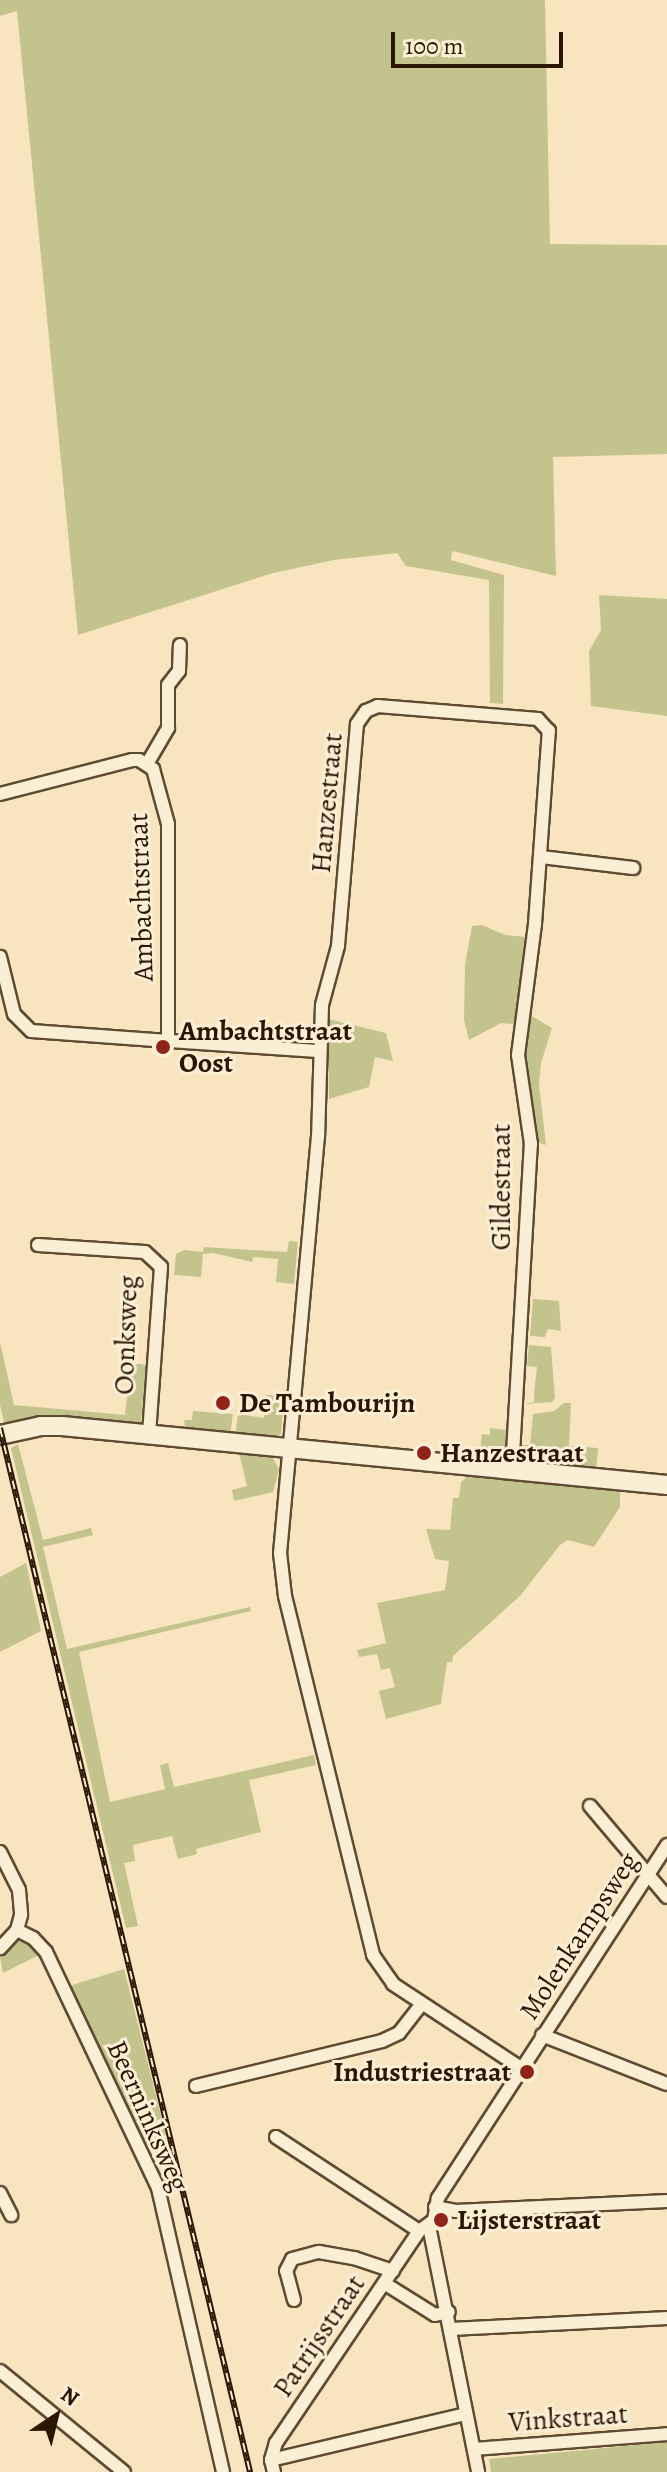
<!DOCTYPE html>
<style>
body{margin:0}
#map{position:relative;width:667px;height:2472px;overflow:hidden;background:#f8e5bf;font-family:Alegreya,serif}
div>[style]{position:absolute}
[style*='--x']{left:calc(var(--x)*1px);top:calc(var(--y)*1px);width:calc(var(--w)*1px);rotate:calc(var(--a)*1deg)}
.green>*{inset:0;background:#c3c38e}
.roads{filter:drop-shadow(2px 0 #5f4a32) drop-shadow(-2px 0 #5f4a32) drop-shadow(0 2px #5f4a32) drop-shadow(0 -2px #5f4a32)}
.street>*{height:12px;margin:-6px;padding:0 6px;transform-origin:6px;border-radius:6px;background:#faeed5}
.secondary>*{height:18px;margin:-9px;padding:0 9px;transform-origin:9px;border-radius:9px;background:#faeed5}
.rail>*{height:6px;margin-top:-3px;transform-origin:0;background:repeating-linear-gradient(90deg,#faeed5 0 9px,#2c1603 0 18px);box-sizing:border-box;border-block:2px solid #2c1603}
.dots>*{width:22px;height:22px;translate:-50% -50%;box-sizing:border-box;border:4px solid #faeed5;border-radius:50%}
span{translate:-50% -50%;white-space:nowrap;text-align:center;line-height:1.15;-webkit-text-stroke:6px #faeed5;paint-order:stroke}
.street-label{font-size:28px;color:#2c1603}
.poi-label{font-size:28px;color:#2c1603;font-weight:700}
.left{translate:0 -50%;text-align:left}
.right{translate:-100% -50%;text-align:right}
.north{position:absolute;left:16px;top:2376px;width:80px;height:80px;-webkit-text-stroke:6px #faeed5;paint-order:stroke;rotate:35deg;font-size:22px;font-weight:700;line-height:32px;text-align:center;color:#2c1603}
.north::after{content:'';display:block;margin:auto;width:28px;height:36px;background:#2c1603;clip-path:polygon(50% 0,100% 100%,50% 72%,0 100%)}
.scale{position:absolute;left:391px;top:32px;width:172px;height:36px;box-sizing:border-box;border:4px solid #2c1603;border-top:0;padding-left:10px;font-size:24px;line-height:28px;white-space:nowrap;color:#2c1603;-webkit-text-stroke:6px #faeed5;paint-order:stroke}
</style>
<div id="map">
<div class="green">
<div style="clip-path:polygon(0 0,545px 0,550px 244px,667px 245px,667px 454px,553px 457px,556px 576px,452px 551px,451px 560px,504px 575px,503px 704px,490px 703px,489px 580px,406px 566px,397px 553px,334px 560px,273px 573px,78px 635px,17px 11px,0 16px)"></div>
<div style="clip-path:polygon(599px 595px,667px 599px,667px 716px,591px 706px,589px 651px,601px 630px)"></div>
<div style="clip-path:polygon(482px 925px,505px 935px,526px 937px,524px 956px,514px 1024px,501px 1023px,469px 1040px,464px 1020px,465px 964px,472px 926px)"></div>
<div style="clip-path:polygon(530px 1015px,552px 1028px,541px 1063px,539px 1085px,546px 1145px,537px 1142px,524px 1079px)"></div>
<div style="clip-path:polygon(328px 1019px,386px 1033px,393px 1061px,375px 1057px,369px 1087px,329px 1099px)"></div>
<div style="clip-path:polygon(289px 1241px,298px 1242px,294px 1284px,276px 1282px,278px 1259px,253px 1257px,252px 1262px,213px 1253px,203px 1254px,201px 1277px,174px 1275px,176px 1254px,184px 1250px,203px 1252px,204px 1247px,287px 1252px)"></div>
<div style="clip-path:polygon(533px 1299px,559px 1301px,561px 1331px,548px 1329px,545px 1337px,530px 1336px)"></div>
<div style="clip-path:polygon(0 1342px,14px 1405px,125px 1415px,131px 1363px,146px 1365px,141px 1421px,134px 1425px,5px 1426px,0 1405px)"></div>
<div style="clip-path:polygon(529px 1345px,551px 1347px,555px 1398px,552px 1402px,523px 1404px,534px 1402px,534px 1395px,537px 1367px,527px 1366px)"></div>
<div style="clip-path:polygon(266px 1395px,284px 1396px,281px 1434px,266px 1439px,248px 1434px,245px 1438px,235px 1436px,238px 1414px,264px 1418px)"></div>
<div style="clip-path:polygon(564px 1403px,571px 1403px,569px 1446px,598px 1448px,596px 1472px,528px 1463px,522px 1457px,520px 1445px,530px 1445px,533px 1414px,554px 1411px)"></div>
<div style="clip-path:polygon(193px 1411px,233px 1414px,230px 1436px,190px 1429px,186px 1432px,184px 1420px,192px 1420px)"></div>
<div style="clip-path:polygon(490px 1428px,507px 1430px,505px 1456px,498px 1460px,465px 1458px,467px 1449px,480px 1450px,482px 1434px,490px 1435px)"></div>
<div style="clip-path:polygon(18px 1444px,43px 1540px,91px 1528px,93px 1535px,43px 1547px,67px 1649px,250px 1607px,251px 1611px,79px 1652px,110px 1802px,165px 1789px,160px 1765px,168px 1763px,174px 1787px,314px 1755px,316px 1765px,249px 1780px,261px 1832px,196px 1849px,197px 1854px,178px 1859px,172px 1836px,133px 1845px,135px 1861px,124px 1863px,138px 1926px,126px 1928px,11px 1448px)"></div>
<div style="clip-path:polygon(239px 1453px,273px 1458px,279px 1470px,273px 1492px,234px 1501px,232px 1490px,247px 1486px)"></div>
<div style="clip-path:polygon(470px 1474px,542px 1483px,546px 1478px,593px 1483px,596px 1488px,620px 1490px,620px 1507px,594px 1547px,568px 1540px,560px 1545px,520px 1596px,453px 1656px,452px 1662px,447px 1662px,441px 1704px,386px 1719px,379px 1691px,395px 1687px,390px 1668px,381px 1670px,377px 1654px,359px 1657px,357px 1650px,386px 1643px,377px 1603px,445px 1590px,449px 1561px,435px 1559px,426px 1529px,450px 1530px,453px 1498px,459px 1498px,461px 1482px)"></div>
<div style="clip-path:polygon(26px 1563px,41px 1631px,0 1652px,0 1577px)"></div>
<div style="clip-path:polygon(15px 1940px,30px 1944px,39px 1955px,3px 1973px,0 1957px,11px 1949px)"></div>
<div style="clip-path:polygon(124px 1969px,166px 2135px,144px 2144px,69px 1986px)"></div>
<div style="clip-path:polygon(667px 2442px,667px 2472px,491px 2472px,489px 2459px)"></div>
</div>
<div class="roads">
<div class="street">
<div style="--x:147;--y:764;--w:42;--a:-59.7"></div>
<div style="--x:168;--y:728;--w:43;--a:-90"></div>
<div style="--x:168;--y:685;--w:18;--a:-52"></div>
<div style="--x:179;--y:671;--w:26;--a:-88"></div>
<div style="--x:0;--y:794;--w:136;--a:-14.4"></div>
<div style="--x:132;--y:760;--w:7;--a:0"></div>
<div style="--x:139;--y:760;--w:17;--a:33"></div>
<div style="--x:153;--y:769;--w:57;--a:74.7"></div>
<div style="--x:168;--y:824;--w:217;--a:90"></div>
<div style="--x:168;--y:1041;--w:137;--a:-175.8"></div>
<div style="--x:31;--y:1031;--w:24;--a:-135"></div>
<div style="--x:14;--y:1014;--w:59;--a:-103.8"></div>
<div style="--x:541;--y:857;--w:93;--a:6.8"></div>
<div style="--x:168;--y:1041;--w:151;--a:3.8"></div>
<div style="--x:38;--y:1245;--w:107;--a:3.7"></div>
<div style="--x:145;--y:1252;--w:22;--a:43"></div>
<div style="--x:161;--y:1267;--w:169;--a:94.1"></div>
<div style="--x:512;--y:1471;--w:328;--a:-86.7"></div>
<div style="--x:531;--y:1144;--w:90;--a:-98.3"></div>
<div style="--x:518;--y:1055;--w:132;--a:-82.6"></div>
<div style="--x:535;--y:924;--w:194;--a:-85.9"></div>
<div style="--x:549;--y:731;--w:16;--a:-133"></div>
<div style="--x:538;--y:719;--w:161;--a:-175.4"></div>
<div style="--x:378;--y:706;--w:13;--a:157"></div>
<div style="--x:366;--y:711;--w:16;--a:125"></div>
<div style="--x:357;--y:724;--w:223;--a:94.9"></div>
<div style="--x:338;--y:946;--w:61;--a:105.2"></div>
<div style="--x:322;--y:1005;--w:131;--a:91.7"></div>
<div style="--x:318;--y:1136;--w:419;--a:95.2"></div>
<div style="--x:280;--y:1553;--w:43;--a:83.4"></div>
<div style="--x:285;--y:1596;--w:370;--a:76.2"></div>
<div style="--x:373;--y:1955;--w:35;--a:55"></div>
<div style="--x:393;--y:1984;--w:153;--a:33.3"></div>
<div style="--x:590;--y:1806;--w:119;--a:49.8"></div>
<div style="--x:0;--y:1852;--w:42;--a:63.4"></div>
<div style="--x:19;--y:1890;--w:25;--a:85"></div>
<div style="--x:21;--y:1915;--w:16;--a:105"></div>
<div style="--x:17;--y:1930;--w:25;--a:133"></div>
<div style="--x:17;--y:1930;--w:18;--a:27"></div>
<div style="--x:33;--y:1938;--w:19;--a:47"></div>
<div style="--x:46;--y:1952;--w:261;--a:64.6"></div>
<div style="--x:158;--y:2188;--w:291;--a:77.1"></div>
<div style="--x:542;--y:2035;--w:134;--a:21.4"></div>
<div style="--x:196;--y:2086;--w:191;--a:-13.6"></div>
<div style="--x:382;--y:2041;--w:19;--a:-25"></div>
<div style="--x:399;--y:2033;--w:36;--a:-52"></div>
<div style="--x:276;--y:2137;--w:171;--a:33.3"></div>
<div style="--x:0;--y:2193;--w:25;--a:63"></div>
<div style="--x:435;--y:2207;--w:21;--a:11"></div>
<div style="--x:456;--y:2211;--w:211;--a:-2.7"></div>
<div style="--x:429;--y:2226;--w:251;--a:78.7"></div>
<div style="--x:419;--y:2231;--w:19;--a:-36"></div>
<div style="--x:434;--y:2220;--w:22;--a:-80"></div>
<div style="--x:438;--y:2198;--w:421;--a:-57"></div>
<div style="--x:384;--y:2283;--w:60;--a:32.1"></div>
<div style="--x:435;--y:2315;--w:14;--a:-12"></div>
<div style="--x:294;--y:2300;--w:30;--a:-105"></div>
<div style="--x:286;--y:2271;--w:13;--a:-63"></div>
<div style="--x:292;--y:2259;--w:28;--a:-15"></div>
<div style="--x:319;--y:2252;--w:36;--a:10"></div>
<div style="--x:354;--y:2258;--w:41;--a:18.4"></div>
<div style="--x:452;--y:2329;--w:215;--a:-2.9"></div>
<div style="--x:0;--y:2371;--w:160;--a:39.2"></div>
<div style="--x:474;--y:2449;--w:194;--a:-4.4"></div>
<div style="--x:271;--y:2460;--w:200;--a:-13.3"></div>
<div style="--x:274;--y:2472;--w:12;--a:-104"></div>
<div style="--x:271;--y:2460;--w:18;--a:-74"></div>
<div style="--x:276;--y:2443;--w:256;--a:-56"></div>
</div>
<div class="secondary">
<div style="--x:0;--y:1435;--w:42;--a:-12.4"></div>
<div style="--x:41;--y:1426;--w:21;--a:0"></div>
<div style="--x:62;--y:1426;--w:608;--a:5.57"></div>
</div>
</div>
<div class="rail">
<div style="--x:0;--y:1428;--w:1074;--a:76.53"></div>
</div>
<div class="dots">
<div style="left:163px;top:1047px;background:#8f2418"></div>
<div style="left:223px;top:1403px;background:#8f2418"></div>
<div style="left:424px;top:1453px;background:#8f2418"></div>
<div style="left:527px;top:2072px;background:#8f2418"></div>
<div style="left:441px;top:2220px;background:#8f2418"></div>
</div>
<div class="street-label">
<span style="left:327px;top:803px;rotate:-85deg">Hanzestraat</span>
<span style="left:141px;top:897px;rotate:-92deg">Ambachtstraat</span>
<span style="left:501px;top:1187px;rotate:-90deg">Gildestraat</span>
<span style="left:126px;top:1335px;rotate:-88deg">Oonksweg</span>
<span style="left:579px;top:1936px;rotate:-57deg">Molenkampsweg</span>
<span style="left:148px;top:2116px;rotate:66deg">Beerninksweg</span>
<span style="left:319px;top:2336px;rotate:-56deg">Patrijsstraat</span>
<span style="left:568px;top:2418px;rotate:-4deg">Vinkstraat</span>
</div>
<div class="poi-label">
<span class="left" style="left:179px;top:1047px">Ambachtstraat<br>Oost</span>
<span class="left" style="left:239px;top:1403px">De Tambourijn</span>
<span class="left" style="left:440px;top:1453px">Hanzestraat</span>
<span class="right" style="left:511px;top:2072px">Industriestraat</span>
<span class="left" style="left:457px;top:2220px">Lijsterstraat</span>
</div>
<div class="north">N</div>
<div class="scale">100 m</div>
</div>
